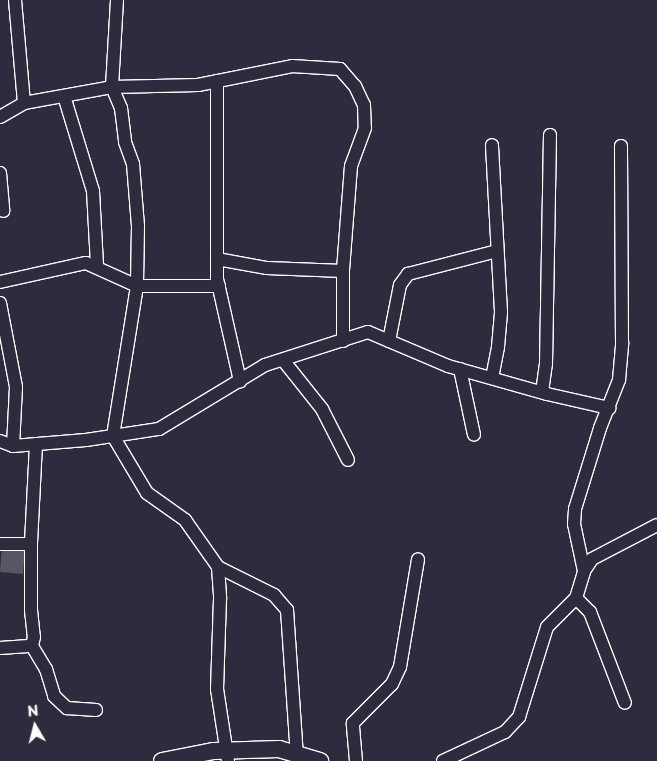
<!DOCTYPE html>
<style>
body{margin:0}
#map{position:relative;width:657px;height:761px;overflow:hidden;background:#2f2a3d;font-family:"Playpen Sans",sans-serif}
div>[style]{position:absolute}
[style*='--x']{left:calc(var(--x)*1px);top:calc(var(--y)*1px);width:calc(var(--w)*1px);rotate:calc(var(--a)*1deg)}
.building>*{inset:0;background:#595564}
.roads{filter:drop-shadow(1px 0 #fff) drop-shadow(-1px 0 #fff) drop-shadow(0 1px #fff) drop-shadow(0 -1px #fff)}
.minor>*{height:12px;margin:-6px;padding:0 6px;transform-origin:6px;border-radius:6px;background:#2f2a3d}
.tertiary>*{height:16px;margin:-8px;padding:0 8px;transform-origin:8px;border-radius:8px;background:#2f2a3d}
span{translate:-50% -50%;white-space:nowrap;text-align:center;line-height:1.15;-webkit-text-stroke:4px #2f2a3d;paint-order:stroke}
.north{position:absolute;left:10px;top:701px;width:50px;height:50px;-webkit-text-stroke:4px #2f2a3d;paint-order:stroke;rotate:352deg;font-size:14px;font-weight:700;line-height:20px;text-align:center;color:#fff}
.north::after{content:'';display:block;margin:auto;width:18px;height:22px;background:#fff;clip-path:polygon(50% 0,100% 100%,50% 72%,0 100%)}
</style>
<div id="map">
<div class="building">
<div style="clip-path:polygon(2px 546px,25px 548px,23px 574px,0 572px)"></div>
</div>
<div class="roads">
<div class="minor">
<div style="--x:15;--y:0;--w:103;--a:85"></div>
<div style="--x:117;--y:0;--w:87;--a:93.3"></div>
<div style="--x:112;--y:87;--w:23;--a:67"></div>
<div style="--x:121;--y:108;--w:34;--a:83"></div>
<div style="--x:125;--y:142;--w:23;--a:70"></div>
<div style="--x:133;--y:164;--w:62;--a:85.4"></div>
<div style="--x:138;--y:226;--w:60;--a:91"></div>
<div style="--x:137;--y:286;--w:82;--a:0"></div>
<div style="--x:217;--y:81;--w:198;--a:90"></div>
<div style="--x:217;--y:279;--w:105;--a:77.3"></div>
<div style="--x:64;--y:96;--w:99;--a:73"></div>
<div style="--x:93;--y:191;--w:75;--a:86.9"></div>
<div style="--x:0;--y:117;--w:28;--a:-30"></div>
<div style="--x:24;--y:103;--w:89;--a:-10.3"></div>
<div style="--x:112;--y:87;--w:86;--a:-1.3"></div>
<div style="--x:198;--y:85;--w:96;--a:-11.4"></div>
<div style="--x:292;--y:66;--w:48;--a:3.6"></div>
<div style="--x:340;--y:69;--w:23;--a:49"></div>
<div style="--x:355;--y:86;--w:21;--a:65"></div>
<div style="--x:364;--y:105;--w:23;--a:88"></div>
<div style="--x:365;--y:128;--w:40;--a:110.2"></div>
<div style="--x:351;--y:166;--w:105;--a:94.4"></div>
<div style="--x:343;--y:271;--w:70;--a:90"></div>
<div style="--x:0;--y:173;--w:38;--a:85"></div>
<div style="--x:217;--y:259;--w:51;--a:10.2"></div>
<div style="--x:267;--y:268;--w:76;--a:2.3"></div>
<div style="--x:0;--y:282;--w:88;--a:-12.5"></div>
<div style="--x:86;--y:263;--w:56;--a:24.3"></div>
<div style="--x:137;--y:286;--w:152;--a:99.1"></div>
<div style="--x:113;--y:436;--w:66;--a:59.2"></div>
<div style="--x:147;--y:493;--w:47;--a:35.4"></div>
<div style="--x:185;--y:520;--w:57;--a:54.9"></div>
<div style="--x:218;--y:567;--w:32;--a:86"></div>
<div style="--x:220;--y:599;--w:90;--a:91.9"></div>
<div style="--x:217;--y:689;--w:73;--a:81.3"></div>
<div style="--x:0;--y:303;--w:86;--a:79.2"></div>
<div style="--x:16;--y:387;--w:59;--a:92.9"></div>
<div style="--x:389;--y:341;--w:57;--a:-78.9"></div>
<div style="--x:400;--y:285;--w:14;--a:-54"></div>
<div style="--x:408;--y:274;--w:92;--a:-14.5"></div>
<div style="--x:283;--y:360;--w:63;--a:51.5"></div>
<div style="--x:322;--y:409;--w:57;--a:63"></div>
<div style="--x:460;--y:369;--w:67;--a:78"></div>
<div style="--x:492;--y:378;--w:32;--a:-79"></div>
<div style="--x:498;--y:347;--w:35;--a:-85"></div>
<div style="--x:501;--y:312;--w:167;--a:-93.1"></div>
<div style="--x:542;--y:392;--w:28;--a:-82"></div>
<div style="--x:546;--y:364;--w:229;--a:-89"></div>
<div style="--x:0;--y:441;--w:14;--a:21"></div>
<div style="--x:13;--y:446;--w:73;--a:-4.7"></div>
<div style="--x:86;--y:440;--w:74;--a:-8.6"></div>
<div style="--x:159;--y:429;--w:124;--a:-31.1"></div>
<div style="--x:265;--y:365;--w:108;--a:-17.8"></div>
<div style="--x:368;--y:332;--w:87;--a:23"></div>
<div style="--x:448;--y:366;--w:103;--a:15.8"></div>
<div style="--x:547;--y:394;--w:64;--a:12.7"></div>
<div style="--x:36;--y:444;--w:100;--a:92.9"></div>
<div style="--x:31;--y:544;--w:66;--a:90"></div>
<div style="--x:31;--y:610;--w:27;--a:84"></div>
<div style="--x:34;--y:637;--w:9;--a:103"></div>
<div style="--x:32;--y:646;--w:27;--a:59"></div>
<div style="--x:46;--y:669;--w:28;--a:73"></div>
<div style="--x:54;--y:696;--w:18;--a:43"></div>
<div style="--x:67;--y:708;--w:29;--a:4"></div>
<div style="--x:0;--y:544;--w:31;--a:0"></div>
<div style="--x:218;--y:567;--w:63;--a:26.6"></div>
<div style="--x:274;--y:595;--w:20;--a:49"></div>
<div style="--x:287;--y:610;--w:145;--a:86.1"></div>
<div style="--x:584;--y:571;--w:48;--a:-102"></div>
<div style="--x:574;--y:524;--w:15;--a:-86"></div>
<div style="--x:575;--y:509;--w:85;--a:-72.8"></div>
<div style="--x:600;--y:428;--w:52;--a:-68.4"></div>
<div style="--x:619;--y:380;--w:38;--a:-85"></div>
<div style="--x:622;--y:342;--w:196;--a:-90.3"></div>
<div style="--x:576;--y:598;--w:20;--a:45"></div>
<div style="--x:590;--y:612;--w:97;--a:69"></div>
<div style="--x:0;--y:648;--w:32;--a:-4"></div>
<div style="--x:356;--y:761;--w:38;--a:-95"></div>
<div style="--x:353;--y:723;--w:55;--a:-45"></div>
<div style="--x:392;--y:684;--w:19;--a:-65"></div>
<div style="--x:400;--y:667;--w:109;--a:-80.5"></div>
<div style="--x:443;--y:761;--w:68;--a:-25.1"></div>
<div style="--x:505;--y:732;--w:21;--a:-47"></div>
<div style="--x:519;--y:717;--w:94;--a:-72.7"></div>
<div style="--x:547;--y:627;--w:41;--a:-45"></div>
<div style="--x:576;--y:598;--w:28;--a:-73"></div>
<div style="--x:584;--y:571;--w:14;--a:-56"></div>
<div style="--x:592;--y:559;--w:73;--a:-27.6"></div>
</div>
<div class="tertiary">
<div style="--x:162;--y:761;--w:53;--a:-10.9"></div>
<div style="--x:214;--y:751;--w:65;--a:-1.8"></div>
<div style="--x:279;--y:749;--w:43;--a:16.3"></div>
</div>
</div>
<div class="north">N</div>
</div>
